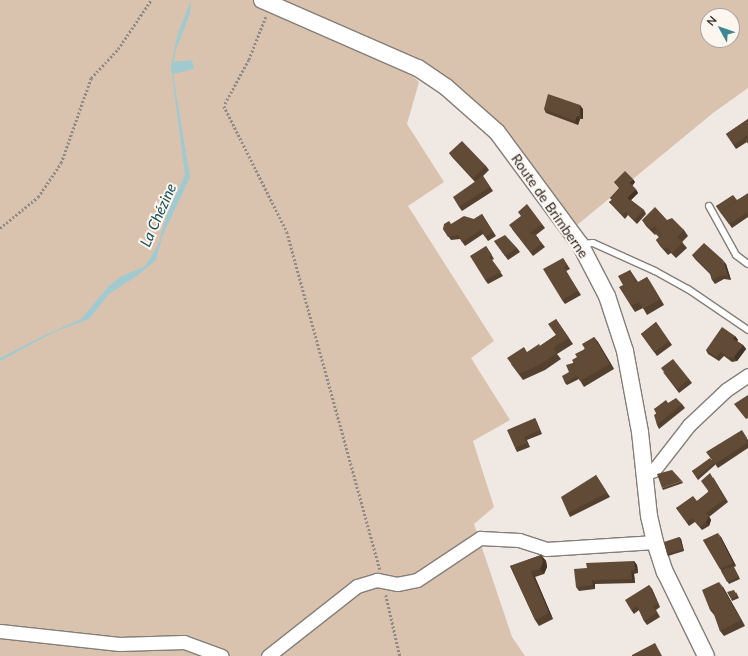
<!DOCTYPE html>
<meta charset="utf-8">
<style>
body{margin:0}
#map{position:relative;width:748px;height:656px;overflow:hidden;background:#f0e8e2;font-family:Lato,sans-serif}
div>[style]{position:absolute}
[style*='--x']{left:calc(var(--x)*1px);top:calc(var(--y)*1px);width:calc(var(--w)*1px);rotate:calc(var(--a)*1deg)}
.green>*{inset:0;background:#dac3ae}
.water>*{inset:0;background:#a1cad0}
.path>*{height:2.5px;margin-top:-1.25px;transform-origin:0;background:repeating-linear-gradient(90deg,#908a86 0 2px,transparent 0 4px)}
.roads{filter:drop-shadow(1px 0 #847e78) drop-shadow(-1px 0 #847e78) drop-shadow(0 1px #847e78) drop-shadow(0 -1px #847e78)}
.service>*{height:6px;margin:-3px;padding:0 3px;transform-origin:3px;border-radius:3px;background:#fff}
.minor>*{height:13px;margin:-6.5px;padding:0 6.5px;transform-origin:6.5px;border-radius:6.5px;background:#fff}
.tertiary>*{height:16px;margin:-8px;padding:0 8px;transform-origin:8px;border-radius:8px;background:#fff}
.wall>*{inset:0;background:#53402e}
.shaded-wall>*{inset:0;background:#443426}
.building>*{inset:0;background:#614b36}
span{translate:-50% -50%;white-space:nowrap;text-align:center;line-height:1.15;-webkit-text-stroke:4px #fdf6ef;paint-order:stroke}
.street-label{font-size:14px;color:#2c2927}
.water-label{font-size:15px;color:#165158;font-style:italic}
.north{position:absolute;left:700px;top:8px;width:40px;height:40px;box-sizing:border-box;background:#fdf6ef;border:1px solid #a9a49f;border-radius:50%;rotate:310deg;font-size:11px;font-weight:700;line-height:16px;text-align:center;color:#2c2927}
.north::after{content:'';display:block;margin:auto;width:14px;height:18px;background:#3f868f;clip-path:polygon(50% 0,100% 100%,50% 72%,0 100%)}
</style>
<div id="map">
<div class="green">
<div style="clip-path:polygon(evenodd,0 0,748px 0,748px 88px,713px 113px,571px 230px,499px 130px,447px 77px,404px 68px,419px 82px,407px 124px,444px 182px,408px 206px,494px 341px,471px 358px,510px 420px,473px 441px,494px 507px,474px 524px,512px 637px,525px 656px,0 656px,0 0,708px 16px,732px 16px,732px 40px,708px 40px,708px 16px)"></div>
</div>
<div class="water">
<div style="clip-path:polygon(191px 0,190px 14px,175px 52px,174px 62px,192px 60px,194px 69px,173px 74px,190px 177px,162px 237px,156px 260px,138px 275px,109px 294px,89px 319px,54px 332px,0 361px,0 358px,47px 334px,81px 319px,108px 287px,120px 277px,145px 266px,158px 245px,167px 213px,185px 175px,171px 67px,177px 36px)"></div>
</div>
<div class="path">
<div style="--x:266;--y:17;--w:46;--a:111.6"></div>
<div style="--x:249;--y:60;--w:52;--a:118.5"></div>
<div style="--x:224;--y:106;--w:141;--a:63.4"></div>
<div style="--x:287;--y:232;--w:350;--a:74.6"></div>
<div style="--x:0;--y:228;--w:49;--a:-39.2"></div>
<div style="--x:38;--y:197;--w:41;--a:-55.9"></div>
<div style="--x:61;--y:163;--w:90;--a:-70.6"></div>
<div style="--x:91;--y:78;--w:40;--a:-47"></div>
<div style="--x:118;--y:49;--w:59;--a:-56"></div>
<div style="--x:386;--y:595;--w:63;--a:77.1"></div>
</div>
<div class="roads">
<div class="service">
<div style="--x:709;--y:206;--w:56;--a:61.1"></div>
<div style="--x:736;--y:255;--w:15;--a:37"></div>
<div style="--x:581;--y:244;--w:12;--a:-5"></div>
<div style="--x:593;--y:243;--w:68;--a:24.3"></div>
<div style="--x:655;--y:271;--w:38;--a:29"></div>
<div style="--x:688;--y:289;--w:73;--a:34.3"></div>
</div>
<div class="minor">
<div style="--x:645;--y:474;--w:10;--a:-24"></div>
<div style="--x:654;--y:470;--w:57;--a:-52.1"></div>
<div style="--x:689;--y:425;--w:51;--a:-43.4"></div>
<div style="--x:726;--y:390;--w:27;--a:-34"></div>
<div style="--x:0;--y:631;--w:120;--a:6.2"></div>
<div style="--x:119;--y:644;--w:65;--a:-1.8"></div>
<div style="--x:184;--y:642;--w:40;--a:20.2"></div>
<div style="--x:268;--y:656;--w:113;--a:-38.2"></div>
<div style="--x:357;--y:586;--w:21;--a:-17"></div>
<div style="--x:377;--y:580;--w:20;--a:11"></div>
<div style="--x:397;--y:584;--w:20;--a:-11"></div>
<div style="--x:417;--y:580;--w:76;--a:-33.7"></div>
<div style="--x:480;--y:538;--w:39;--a:3"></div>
<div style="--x:519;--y:540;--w:28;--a:18"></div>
<div style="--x:546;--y:549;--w:109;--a:-3.7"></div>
</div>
<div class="tertiary">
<div style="--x:262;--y:0;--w:170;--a:23.6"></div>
<div style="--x:418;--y:68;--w:34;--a:34"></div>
<div style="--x:446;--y:87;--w:68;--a:41.4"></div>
<div style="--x:497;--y:132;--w:139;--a:53.5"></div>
<div style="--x:580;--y:244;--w:59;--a:62.6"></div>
<div style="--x:607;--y:296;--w:58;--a:71.9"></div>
<div style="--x:625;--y:351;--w:82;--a:79.5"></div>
<div style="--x:640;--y:432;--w:84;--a:83.9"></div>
<div style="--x:649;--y:516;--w:27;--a:77"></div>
<div style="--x:655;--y:542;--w:32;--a:72"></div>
<div style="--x:665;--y:572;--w:93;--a:64"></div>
</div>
</div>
<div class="wall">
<div style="clip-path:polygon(544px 109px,583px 109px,583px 119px,580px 119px,578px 125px,546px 113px)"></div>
<div style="clip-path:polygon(748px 119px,748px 144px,747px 142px,736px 149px,726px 134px)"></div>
<div style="clip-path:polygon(449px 153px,486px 166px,489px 170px,480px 179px,483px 176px,493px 191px,462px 211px,459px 207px,475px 182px,452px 157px)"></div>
<div style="clip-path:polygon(614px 182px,635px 182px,632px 186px,638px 193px,631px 200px,644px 210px,646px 214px,637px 224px,628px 215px,625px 219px,609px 202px,612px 200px,610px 198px,619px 188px)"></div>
<div style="clip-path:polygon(748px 194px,748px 217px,732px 228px,716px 206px,737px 200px)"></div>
<div style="clip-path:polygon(482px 214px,496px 236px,488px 241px,483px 234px,465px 246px,460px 239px,451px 240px,443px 229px,451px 224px,474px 219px)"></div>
<div style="clip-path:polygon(642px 220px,667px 220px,684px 230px,688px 236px,682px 242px,687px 248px,676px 258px,671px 253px,668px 255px,660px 246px,656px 240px,659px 237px,656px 234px,655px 235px,646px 226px)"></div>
<div style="clip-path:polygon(542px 224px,545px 228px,536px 235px,540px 241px,545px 247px,533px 256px,512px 229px)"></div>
<div style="clip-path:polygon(494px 241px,517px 248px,520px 252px,508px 260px)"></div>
<div style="clip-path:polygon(486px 246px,494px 259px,492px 260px,503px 276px,488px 284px,485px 280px)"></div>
<div style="clip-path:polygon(692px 255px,726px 264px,731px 280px,724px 279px,715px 284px,712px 280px,710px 274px,695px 259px)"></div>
<div style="clip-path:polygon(563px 258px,570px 269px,566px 271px,581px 295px,565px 304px,562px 300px)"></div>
<div style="clip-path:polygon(630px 270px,638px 282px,647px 277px,664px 305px,647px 315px,643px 308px,635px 312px,631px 306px,623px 285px)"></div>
<div style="clip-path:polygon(556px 319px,573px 344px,557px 354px,561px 359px,545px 370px,523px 380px,511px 364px,528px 352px,540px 346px,556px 335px)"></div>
<div style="clip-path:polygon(656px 322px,672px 345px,657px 356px,641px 334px)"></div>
<div style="clip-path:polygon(735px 336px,738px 340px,737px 341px,743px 345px,746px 349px,737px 361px,732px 362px,724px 356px,719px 361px,708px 354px,706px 350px)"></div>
<div style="clip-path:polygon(594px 337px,598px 342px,614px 369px,584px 387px,579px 379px,567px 385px,565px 383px,569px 372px,573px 363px)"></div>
<div style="clip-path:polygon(663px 372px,689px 379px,692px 383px,679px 393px)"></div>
<div style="clip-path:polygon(668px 403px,682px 404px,685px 408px,659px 429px,657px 425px,656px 413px,654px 409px)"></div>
<div style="clip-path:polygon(535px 418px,537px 422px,542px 434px,527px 440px,530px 447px,517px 452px,515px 448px)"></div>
<div style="clip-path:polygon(748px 439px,748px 448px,718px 468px,715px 464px,715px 465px,698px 480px,692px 471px)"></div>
<div style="clip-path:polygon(596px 475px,610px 497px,570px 517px,568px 513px)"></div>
<div style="clip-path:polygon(713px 477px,728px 502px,709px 517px,711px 520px,709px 526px,702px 530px,695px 522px,689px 526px,676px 508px,697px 501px,708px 492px)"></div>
<div style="clip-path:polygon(682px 481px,683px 483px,663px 490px,662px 488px)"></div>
<div style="clip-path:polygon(679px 537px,681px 539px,684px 551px,668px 556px,667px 554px)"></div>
<div style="clip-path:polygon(721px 537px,736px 566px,734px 567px,740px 579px,729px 584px,703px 540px)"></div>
<div style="clip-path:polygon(541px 555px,546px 561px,547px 567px,544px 574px,535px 577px,553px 619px,539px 626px,535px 620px,510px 566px)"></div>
<div style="clip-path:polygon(634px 561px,637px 565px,638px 573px,634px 574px,635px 583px,595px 584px,595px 589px,579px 591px,576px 587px)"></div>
<div style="clip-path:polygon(649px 585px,652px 589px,660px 607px,656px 610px,660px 617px,647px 625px,644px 621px,639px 610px,634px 614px,631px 610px)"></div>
<div style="clip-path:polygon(723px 587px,745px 626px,724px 636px,720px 631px,715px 616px,710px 610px)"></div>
<div style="clip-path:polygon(736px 592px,739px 598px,732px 601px,731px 599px)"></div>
</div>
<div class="shaded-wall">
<div style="clip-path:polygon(580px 105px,583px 109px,583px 119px,580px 116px)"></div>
<div style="clip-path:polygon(577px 116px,580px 119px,578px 125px,575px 121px)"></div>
<div style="clip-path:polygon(633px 179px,635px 182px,632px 186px,629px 182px)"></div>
<div style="clip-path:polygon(636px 189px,638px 193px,630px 201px,627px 198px)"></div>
<div style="clip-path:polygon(723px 260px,726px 264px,731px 280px,728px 276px)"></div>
<div style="clip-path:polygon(647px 277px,651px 283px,664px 305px,660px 299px)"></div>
<div style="clip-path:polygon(735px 336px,738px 340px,736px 342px,733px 339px)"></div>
<div style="clip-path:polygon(594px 337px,598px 342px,614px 369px,610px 364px)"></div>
<div style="clip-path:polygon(743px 345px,746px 349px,737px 361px,734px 357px)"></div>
<div style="clip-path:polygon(709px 516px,711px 520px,709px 526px,706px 522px)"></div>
<div style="clip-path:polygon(718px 533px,721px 537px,736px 566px,733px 563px)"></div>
<div style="clip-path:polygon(679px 537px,681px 539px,684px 551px,683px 549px)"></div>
<div style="clip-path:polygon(541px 555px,546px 561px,547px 567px,544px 574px,540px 569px)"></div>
<div style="clip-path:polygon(634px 561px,637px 565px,638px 573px,635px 569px)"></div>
<div style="clip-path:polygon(631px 570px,634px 574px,635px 583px,632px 579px)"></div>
<div style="clip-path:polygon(531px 571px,535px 577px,553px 619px,549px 613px)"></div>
<div style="clip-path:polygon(592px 580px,595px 584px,595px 589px,593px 585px)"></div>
<div style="clip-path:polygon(719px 582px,723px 587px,745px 626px,741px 620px)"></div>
<div style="clip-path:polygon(649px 585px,652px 589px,660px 607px)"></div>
</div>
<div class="building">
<div style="clip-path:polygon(548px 94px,580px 105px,580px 116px,577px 116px,575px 121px,544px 109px)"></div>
<div style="clip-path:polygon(748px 119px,748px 135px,734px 145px,726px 134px)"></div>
<div style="clip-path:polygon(748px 138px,748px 142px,747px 142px,745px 140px)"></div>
<div style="clip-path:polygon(462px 141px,486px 166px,473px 178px,449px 153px)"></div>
<div style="clip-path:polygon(625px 171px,633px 179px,629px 182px,636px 189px,627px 198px,644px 210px,634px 220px,626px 212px,622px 215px,611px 203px,613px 200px,610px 198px,620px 188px,614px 182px)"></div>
<div style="clip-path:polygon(483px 176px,490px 187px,459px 207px,453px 197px)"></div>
<div style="clip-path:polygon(748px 193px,748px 212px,729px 224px,720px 212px)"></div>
<div style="clip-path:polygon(733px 195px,737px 200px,720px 212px,716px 206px)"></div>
<div style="clip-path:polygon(612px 200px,613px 201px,611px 203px,612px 205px,609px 202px)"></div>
<div style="clip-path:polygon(527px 204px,542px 224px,530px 233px,542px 243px,531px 252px,509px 225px,521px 216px,518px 212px)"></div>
<div style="clip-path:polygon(655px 207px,667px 220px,672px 218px,684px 230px,677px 237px,683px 242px,672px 253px,667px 247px,664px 249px,656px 240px,662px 235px,654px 226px,651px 229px,642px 220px)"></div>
<div style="clip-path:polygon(482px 214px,493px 232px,485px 237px,481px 230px,462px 242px,458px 235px,448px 237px,443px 229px,444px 224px,449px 221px,451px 224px,464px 216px,474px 219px)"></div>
<div style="clip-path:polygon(656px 230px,661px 235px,659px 237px,654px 232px)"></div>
<div style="clip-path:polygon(534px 233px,539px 239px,538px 239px,532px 235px)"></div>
<div style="clip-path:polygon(505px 235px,517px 248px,505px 256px,494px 241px)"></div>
<div style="clip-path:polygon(704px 243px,723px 260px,728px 276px,722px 275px,712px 280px,710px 272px,692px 255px)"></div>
<div style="clip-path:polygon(486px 246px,492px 255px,489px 256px,501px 272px,485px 280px,470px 256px)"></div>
<div style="clip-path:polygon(563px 258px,567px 265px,564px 267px,578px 291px,562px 300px,543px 269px)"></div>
<div style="clip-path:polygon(630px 270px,637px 283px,647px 277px,660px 299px,643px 309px,639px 302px,631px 306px,619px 287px,623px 285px,618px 276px)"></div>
<div style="clip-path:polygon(556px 319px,569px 338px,553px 348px,557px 353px,541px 364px,519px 374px,507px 358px,524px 347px,528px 354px,556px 335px,548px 324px)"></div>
<div style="clip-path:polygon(656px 322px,669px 341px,654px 352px,641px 334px)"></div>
<div style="clip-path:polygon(722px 327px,735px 336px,733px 339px,743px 345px,734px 357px,729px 358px,721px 352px,716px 357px,706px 350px)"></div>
<div style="clip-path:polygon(594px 337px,610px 364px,580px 381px,572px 367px,575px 365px,572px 360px,577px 357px,575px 354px,585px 349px,582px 344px)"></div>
<div style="clip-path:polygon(539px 344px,540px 346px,528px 354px,527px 352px)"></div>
<div style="clip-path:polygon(673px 359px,689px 379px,677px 389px,661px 368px)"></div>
<div style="clip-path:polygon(573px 363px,574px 365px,572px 367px,577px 376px,565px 383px,562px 376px,569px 372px,566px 365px)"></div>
<div style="clip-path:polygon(748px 395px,748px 418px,746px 419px,734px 404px)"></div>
<div style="clip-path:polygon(676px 398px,682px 404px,657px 425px,654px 415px,657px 413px,654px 409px,666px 400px,668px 403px)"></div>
<div style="clip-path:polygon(535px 418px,540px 430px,524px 437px,527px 443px,515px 448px,507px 430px)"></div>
<div style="clip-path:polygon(742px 430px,747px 438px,747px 443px,715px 464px,706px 452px)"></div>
<div style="clip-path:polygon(710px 458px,714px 463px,697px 478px,692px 471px)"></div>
<div style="clip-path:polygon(672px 470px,682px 481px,662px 488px,657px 474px)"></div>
<div style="clip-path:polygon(710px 473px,725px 499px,706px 513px,709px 516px,706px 522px,700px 527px,692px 518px,687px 522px,676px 508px,693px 496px,697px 501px,709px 492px,701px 481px)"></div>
<div style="clip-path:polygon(596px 475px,607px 493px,568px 513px,561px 497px)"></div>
<div style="clip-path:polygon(718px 533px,733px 563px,720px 569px,703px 540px)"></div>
<div style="clip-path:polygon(679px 537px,683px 549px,667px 554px,664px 542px)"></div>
<div style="clip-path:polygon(541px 555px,543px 562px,540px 569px,531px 571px,549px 613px,535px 620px,510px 566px)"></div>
<div style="clip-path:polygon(634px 561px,635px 569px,631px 570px,632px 579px,592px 580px,593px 585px,576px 587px,574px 569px,587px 568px,586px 563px)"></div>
<div style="clip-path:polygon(733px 566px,739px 577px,727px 582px,721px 571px)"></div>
<div style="clip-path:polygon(719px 582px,741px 620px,720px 631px,712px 609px,710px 610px,702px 590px)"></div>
<div style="clip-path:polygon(649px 585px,658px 603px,653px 606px,657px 613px,644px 621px,637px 606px,631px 610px,625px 600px)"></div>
<div style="clip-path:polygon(734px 590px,737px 596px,731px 599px,727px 592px)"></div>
<div style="clip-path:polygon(655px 643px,662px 656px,632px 656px,632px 655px)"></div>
</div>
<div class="street-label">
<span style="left:550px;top:206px;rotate:55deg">Route de Brimberne</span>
</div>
<div class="water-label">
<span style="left:158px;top:215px;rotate:-66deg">La Chézine</span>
</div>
<div class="north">N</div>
</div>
